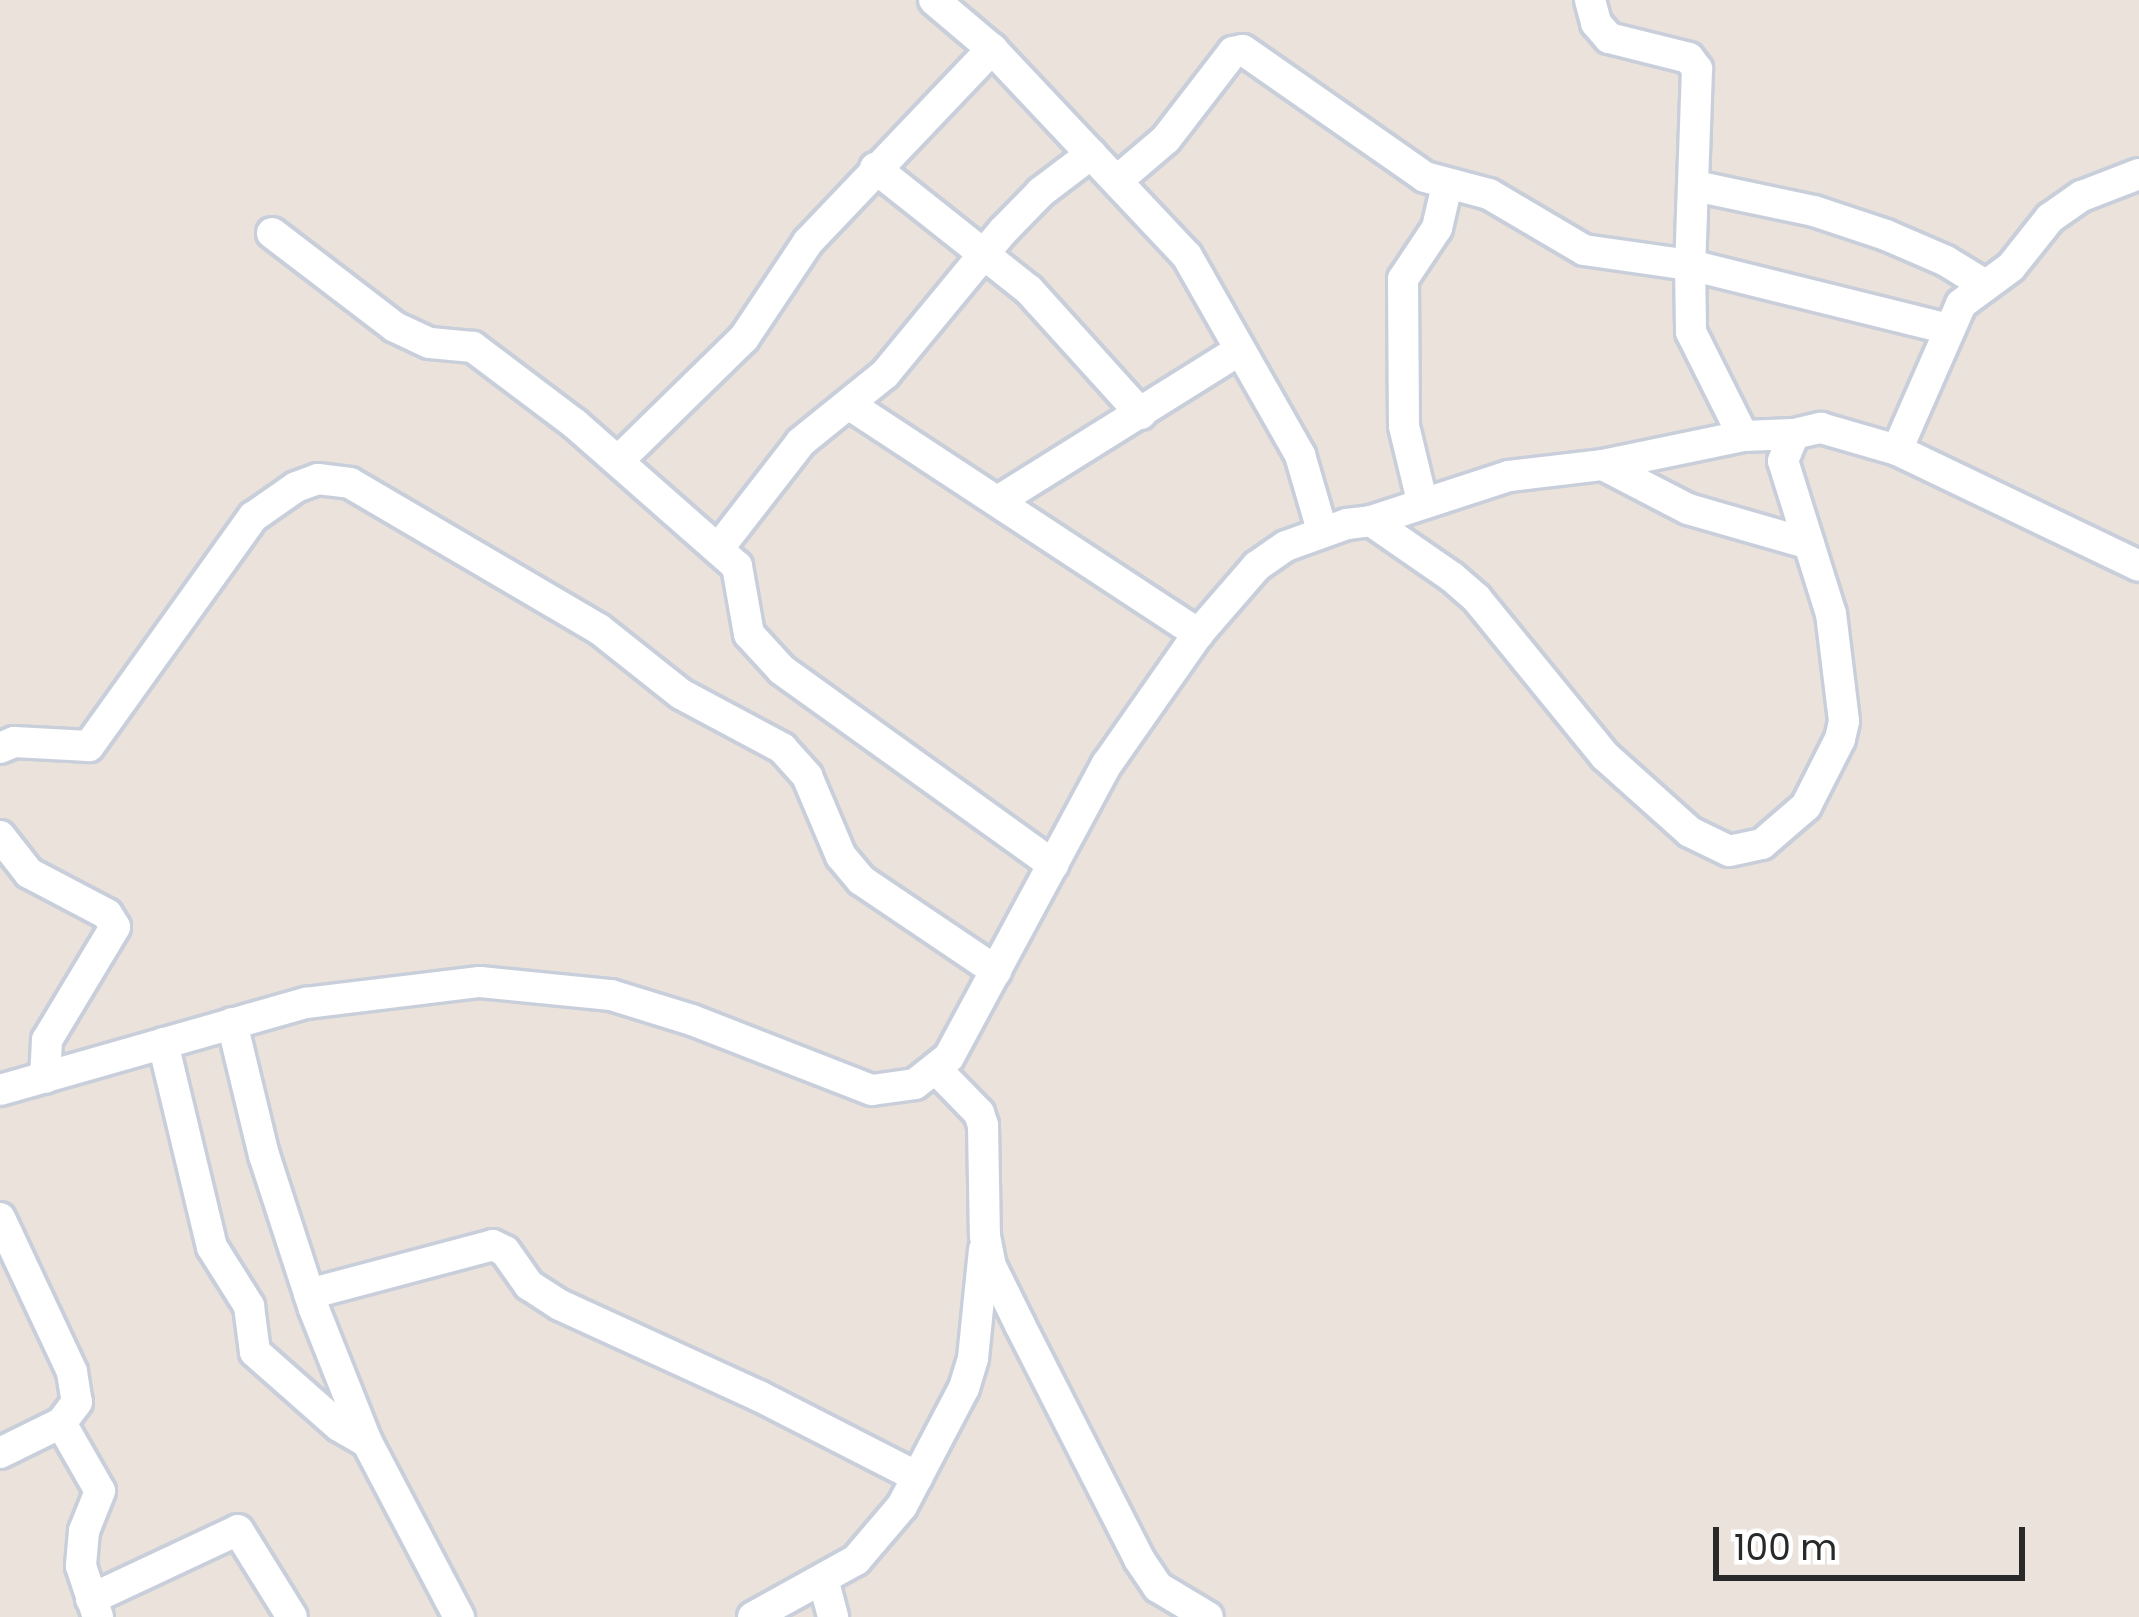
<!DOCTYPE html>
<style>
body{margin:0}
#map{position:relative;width:2139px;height:1617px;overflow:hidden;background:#eae2db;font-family:Poppins,sans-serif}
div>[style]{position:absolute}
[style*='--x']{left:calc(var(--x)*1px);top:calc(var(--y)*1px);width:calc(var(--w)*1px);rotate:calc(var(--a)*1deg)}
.roads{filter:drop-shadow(3px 0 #c9cfda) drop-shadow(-3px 0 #c9cfda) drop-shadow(0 3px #c9cfda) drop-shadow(0 -3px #c9cfda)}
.minor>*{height:30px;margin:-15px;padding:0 15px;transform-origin:15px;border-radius:15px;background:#fff}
span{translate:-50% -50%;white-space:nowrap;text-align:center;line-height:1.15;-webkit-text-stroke:9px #fff;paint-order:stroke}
.scale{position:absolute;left:1713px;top:1527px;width:312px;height:54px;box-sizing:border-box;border:6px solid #292929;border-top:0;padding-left:15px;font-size:36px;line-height:42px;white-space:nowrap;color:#292929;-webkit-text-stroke:9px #fff;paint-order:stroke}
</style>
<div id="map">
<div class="roads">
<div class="minor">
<div style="--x:934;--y:0;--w:76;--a:40.2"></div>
<div style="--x:992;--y:49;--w:284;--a:46.7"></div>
<div style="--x:1187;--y:256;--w:229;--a:60.4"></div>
<div style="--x:1300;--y:455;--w:78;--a:73.7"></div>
<div style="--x:1590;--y:0;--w:24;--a:75"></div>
<div style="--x:1596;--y:23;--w:20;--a:49"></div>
<div style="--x:1609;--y:38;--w:82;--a:14"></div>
<div style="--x:1689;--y:58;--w:14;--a:54"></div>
<div style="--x:1697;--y:69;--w:196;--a:92"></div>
<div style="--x:1690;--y:265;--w:267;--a:13.9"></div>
<div style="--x:875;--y:168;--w:196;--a:38.4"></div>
<div style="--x:1029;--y:290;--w:167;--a:47.9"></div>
<div style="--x:1118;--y:180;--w:63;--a:-40.5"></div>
<div style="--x:1166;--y:139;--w:110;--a:-52.4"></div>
<div style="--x:1233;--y:52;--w:10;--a:-11"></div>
<div style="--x:1243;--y:50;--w:222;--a:34.9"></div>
<div style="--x:1425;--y:177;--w:66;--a:14.9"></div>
<div style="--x:1489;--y:194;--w:110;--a:30.5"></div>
<div style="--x:1584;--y:250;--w:107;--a:8.1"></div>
<div style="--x:1690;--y:265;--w:67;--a:89.1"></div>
<div style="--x:1691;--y:332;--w:116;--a:63.4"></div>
<div style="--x:1743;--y:436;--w:51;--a:-2.2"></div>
<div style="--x:1695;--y:186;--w:122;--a:11.9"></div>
<div style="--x:1814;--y:211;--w:76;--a:18.4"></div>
<div style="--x:1886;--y:235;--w:65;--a:23.4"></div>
<div style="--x:1946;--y:261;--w:46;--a:31.6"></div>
<div style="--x:272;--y:233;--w:155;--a:37.4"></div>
<div style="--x:395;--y:327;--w:38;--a:25"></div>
<div style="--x:430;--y:343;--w:43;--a:5.3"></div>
<div style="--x:473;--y:347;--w:126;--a:37"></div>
<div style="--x:574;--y:423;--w:217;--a:41.3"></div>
<div style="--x:737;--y:566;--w:69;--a:80"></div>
<div style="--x:749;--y:634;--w:49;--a:47.5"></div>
<div style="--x:782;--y:670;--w:334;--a:35.7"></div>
<div style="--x:850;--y:405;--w:417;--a:33.3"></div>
<div style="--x:1897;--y:450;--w:159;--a:-66.3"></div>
<div style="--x:1961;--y:304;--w:62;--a:-36.5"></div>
<div style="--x:2011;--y:267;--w:63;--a:-51.5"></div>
<div style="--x:2050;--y:218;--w:39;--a:-35"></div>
<div style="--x:2082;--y:196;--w:61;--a:-21.1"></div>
<div style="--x:618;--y:461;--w:176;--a:-44.3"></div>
<div style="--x:744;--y:338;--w:115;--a:-56.3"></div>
<div style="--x:808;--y:242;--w:267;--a:-46.4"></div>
<div style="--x:1603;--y:465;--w:96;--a:27.4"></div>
<div style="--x:1688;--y:509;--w:126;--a:16.1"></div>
<div style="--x:998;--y:501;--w:285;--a:-32"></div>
<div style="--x:1422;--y:501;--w:77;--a:-103.5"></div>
<div style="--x:1404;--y:426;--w:147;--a:-90.4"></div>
<div style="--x:1403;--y:279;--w:61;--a:-56.3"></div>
<div style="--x:1437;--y:228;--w:44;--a:-76.9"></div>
<div style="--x:1371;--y:521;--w:145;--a:-18.1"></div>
<div style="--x:1509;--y:476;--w:95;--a:-6.7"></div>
<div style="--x:1603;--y:465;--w:143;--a:-11.7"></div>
<div style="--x:718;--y:549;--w:135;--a:-52.2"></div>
<div style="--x:801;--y:442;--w:108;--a:-39"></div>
<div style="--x:885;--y:374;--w:185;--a:-50.5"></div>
<div style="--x:1003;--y:231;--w:54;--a:-45.7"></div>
<div style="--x:1041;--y:192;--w:63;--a:-37.2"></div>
<div style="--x:0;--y:748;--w:15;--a:-23"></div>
<div style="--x:14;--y:742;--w:75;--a:3.1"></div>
<div style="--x:89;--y:746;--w:282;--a:-54.4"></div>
<div style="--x:253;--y:517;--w:52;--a:-34.9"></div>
<div style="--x:296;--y:487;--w:23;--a:-20"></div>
<div style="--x:318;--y:479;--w:32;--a:7"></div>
<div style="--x:350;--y:483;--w:289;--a:30.4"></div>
<div style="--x:599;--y:629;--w:105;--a:38.4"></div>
<div style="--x:681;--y:694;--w:115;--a:28.1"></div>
<div style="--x:782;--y:748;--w:38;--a:48"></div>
<div style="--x:807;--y:776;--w:87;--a:67"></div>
<div style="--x:841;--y:856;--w:31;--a:50"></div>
<div style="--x:861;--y:880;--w:163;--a:34"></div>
<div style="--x:0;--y:836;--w:47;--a:51.9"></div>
<div style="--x:29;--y:873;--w:88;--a:27.7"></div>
<div style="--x:107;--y:914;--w:15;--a:58"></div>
<div style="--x:115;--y:927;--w:132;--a:121"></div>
<div style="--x:47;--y:1040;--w:38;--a:93"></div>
<div style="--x:232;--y:1023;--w:136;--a:76.4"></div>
<div style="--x:264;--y:1155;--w:162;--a:72"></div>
<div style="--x:314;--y:1309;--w:143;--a:68.3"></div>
<div style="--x:367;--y:1442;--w:198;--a:62.3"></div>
<div style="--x:163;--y:1043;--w:210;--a:76.5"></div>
<div style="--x:212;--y:1247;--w:70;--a:57.9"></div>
<div style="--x:249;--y:1306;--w:46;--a:82.6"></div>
<div style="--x:255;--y:1352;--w:112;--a:41.4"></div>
<div style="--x:339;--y:1426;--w:32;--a:30"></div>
<div style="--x:938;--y:1071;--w:59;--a:45.7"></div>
<div style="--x:979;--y:1113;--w:13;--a:72"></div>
<div style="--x:983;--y:1125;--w:111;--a:89"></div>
<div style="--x:985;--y:1236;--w:31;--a:79"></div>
<div style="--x:991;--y:1266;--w:66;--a:63.8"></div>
<div style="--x:1020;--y:1325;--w:263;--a:63"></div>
<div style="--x:1139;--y:1559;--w:34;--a:56"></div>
<div style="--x:1158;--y:1587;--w:58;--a:31"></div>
<div style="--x:0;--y:1090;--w:318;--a:-15.9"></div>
<div style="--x:306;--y:1003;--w:175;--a:-6.9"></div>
<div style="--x:480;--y:982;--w:132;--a:5.7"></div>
<div style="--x:611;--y:995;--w:85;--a:17.2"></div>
<div style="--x:692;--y:1020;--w:193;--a:21.3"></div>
<div style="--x:872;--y:1090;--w:43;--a:-7.9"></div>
<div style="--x:915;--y:1084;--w:43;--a:-38.5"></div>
<div style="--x:949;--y:1057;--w:333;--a:-61.7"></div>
<div style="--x:1107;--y:764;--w:159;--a:-55"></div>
<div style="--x:1198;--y:634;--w:90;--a:-49.1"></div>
<div style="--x:1257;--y:566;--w:35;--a:-35"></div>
<div style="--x:1286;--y:546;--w:65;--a:-19.8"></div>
<div style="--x:1347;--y:524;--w:24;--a:-7"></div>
<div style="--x:1371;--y:521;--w:98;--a:34.7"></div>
<div style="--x:1452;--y:577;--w:33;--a:41"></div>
<div style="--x:1477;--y:599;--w:203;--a:50.8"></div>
<div style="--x:1605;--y:756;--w:114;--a:41.8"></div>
<div style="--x:1690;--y:832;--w:43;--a:26"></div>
<div style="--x:1729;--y:851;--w:34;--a:-12"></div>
<div style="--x:1762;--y:844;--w:58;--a:-40.8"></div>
<div style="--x:1806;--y:806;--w:75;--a:-63.1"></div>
<div style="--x:1840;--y:739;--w:18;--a:-77"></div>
<div style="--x:1844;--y:721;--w:108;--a:-96.9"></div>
<div style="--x:1831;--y:614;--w:160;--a:-107.4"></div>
<div style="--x:1783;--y:461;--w:29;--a:-68"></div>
<div style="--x:1794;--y:434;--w:28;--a:-13"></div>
<div style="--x:1821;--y:428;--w:79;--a:16.1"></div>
<div style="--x:1897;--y:450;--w:268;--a:25.6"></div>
<div style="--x:0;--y:1218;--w:170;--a:64.9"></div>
<div style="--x:72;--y:1372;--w:30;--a:81"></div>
<div style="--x:77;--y:1402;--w:26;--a:127"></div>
<div style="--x:61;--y:1423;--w:68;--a:153.8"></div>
<div style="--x:309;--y:1294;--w:190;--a:-14.9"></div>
<div style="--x:493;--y:1245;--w:13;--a:27"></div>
<div style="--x:505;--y:1251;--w:42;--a:54.8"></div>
<div style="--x:529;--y:1285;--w:37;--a:33"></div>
<div style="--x:560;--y:1305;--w:219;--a:24.6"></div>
<div style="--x:759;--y:1396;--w:178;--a:27.1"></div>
<div style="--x:61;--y:1423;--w:78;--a:60.2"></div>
<div style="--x:100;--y:1491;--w:43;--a:111.8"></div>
<div style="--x:84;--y:1531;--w:35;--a:95"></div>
<div style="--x:81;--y:1566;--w:54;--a:71.6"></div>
<div style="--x:823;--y:1579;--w:39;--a:75"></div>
<div style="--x:91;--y:1599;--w:162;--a:-25.1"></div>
<div style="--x:238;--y:1530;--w:102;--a:58.2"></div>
<div style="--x:753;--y:1617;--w:118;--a:-29"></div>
<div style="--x:856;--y:1560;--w:71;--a:-49.6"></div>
<div style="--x:902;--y:1506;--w:133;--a:-62.3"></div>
<div style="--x:964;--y:1388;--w:31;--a:-73"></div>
<div style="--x:973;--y:1358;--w:109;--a:-84.2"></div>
</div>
</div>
<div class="scale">100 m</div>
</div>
